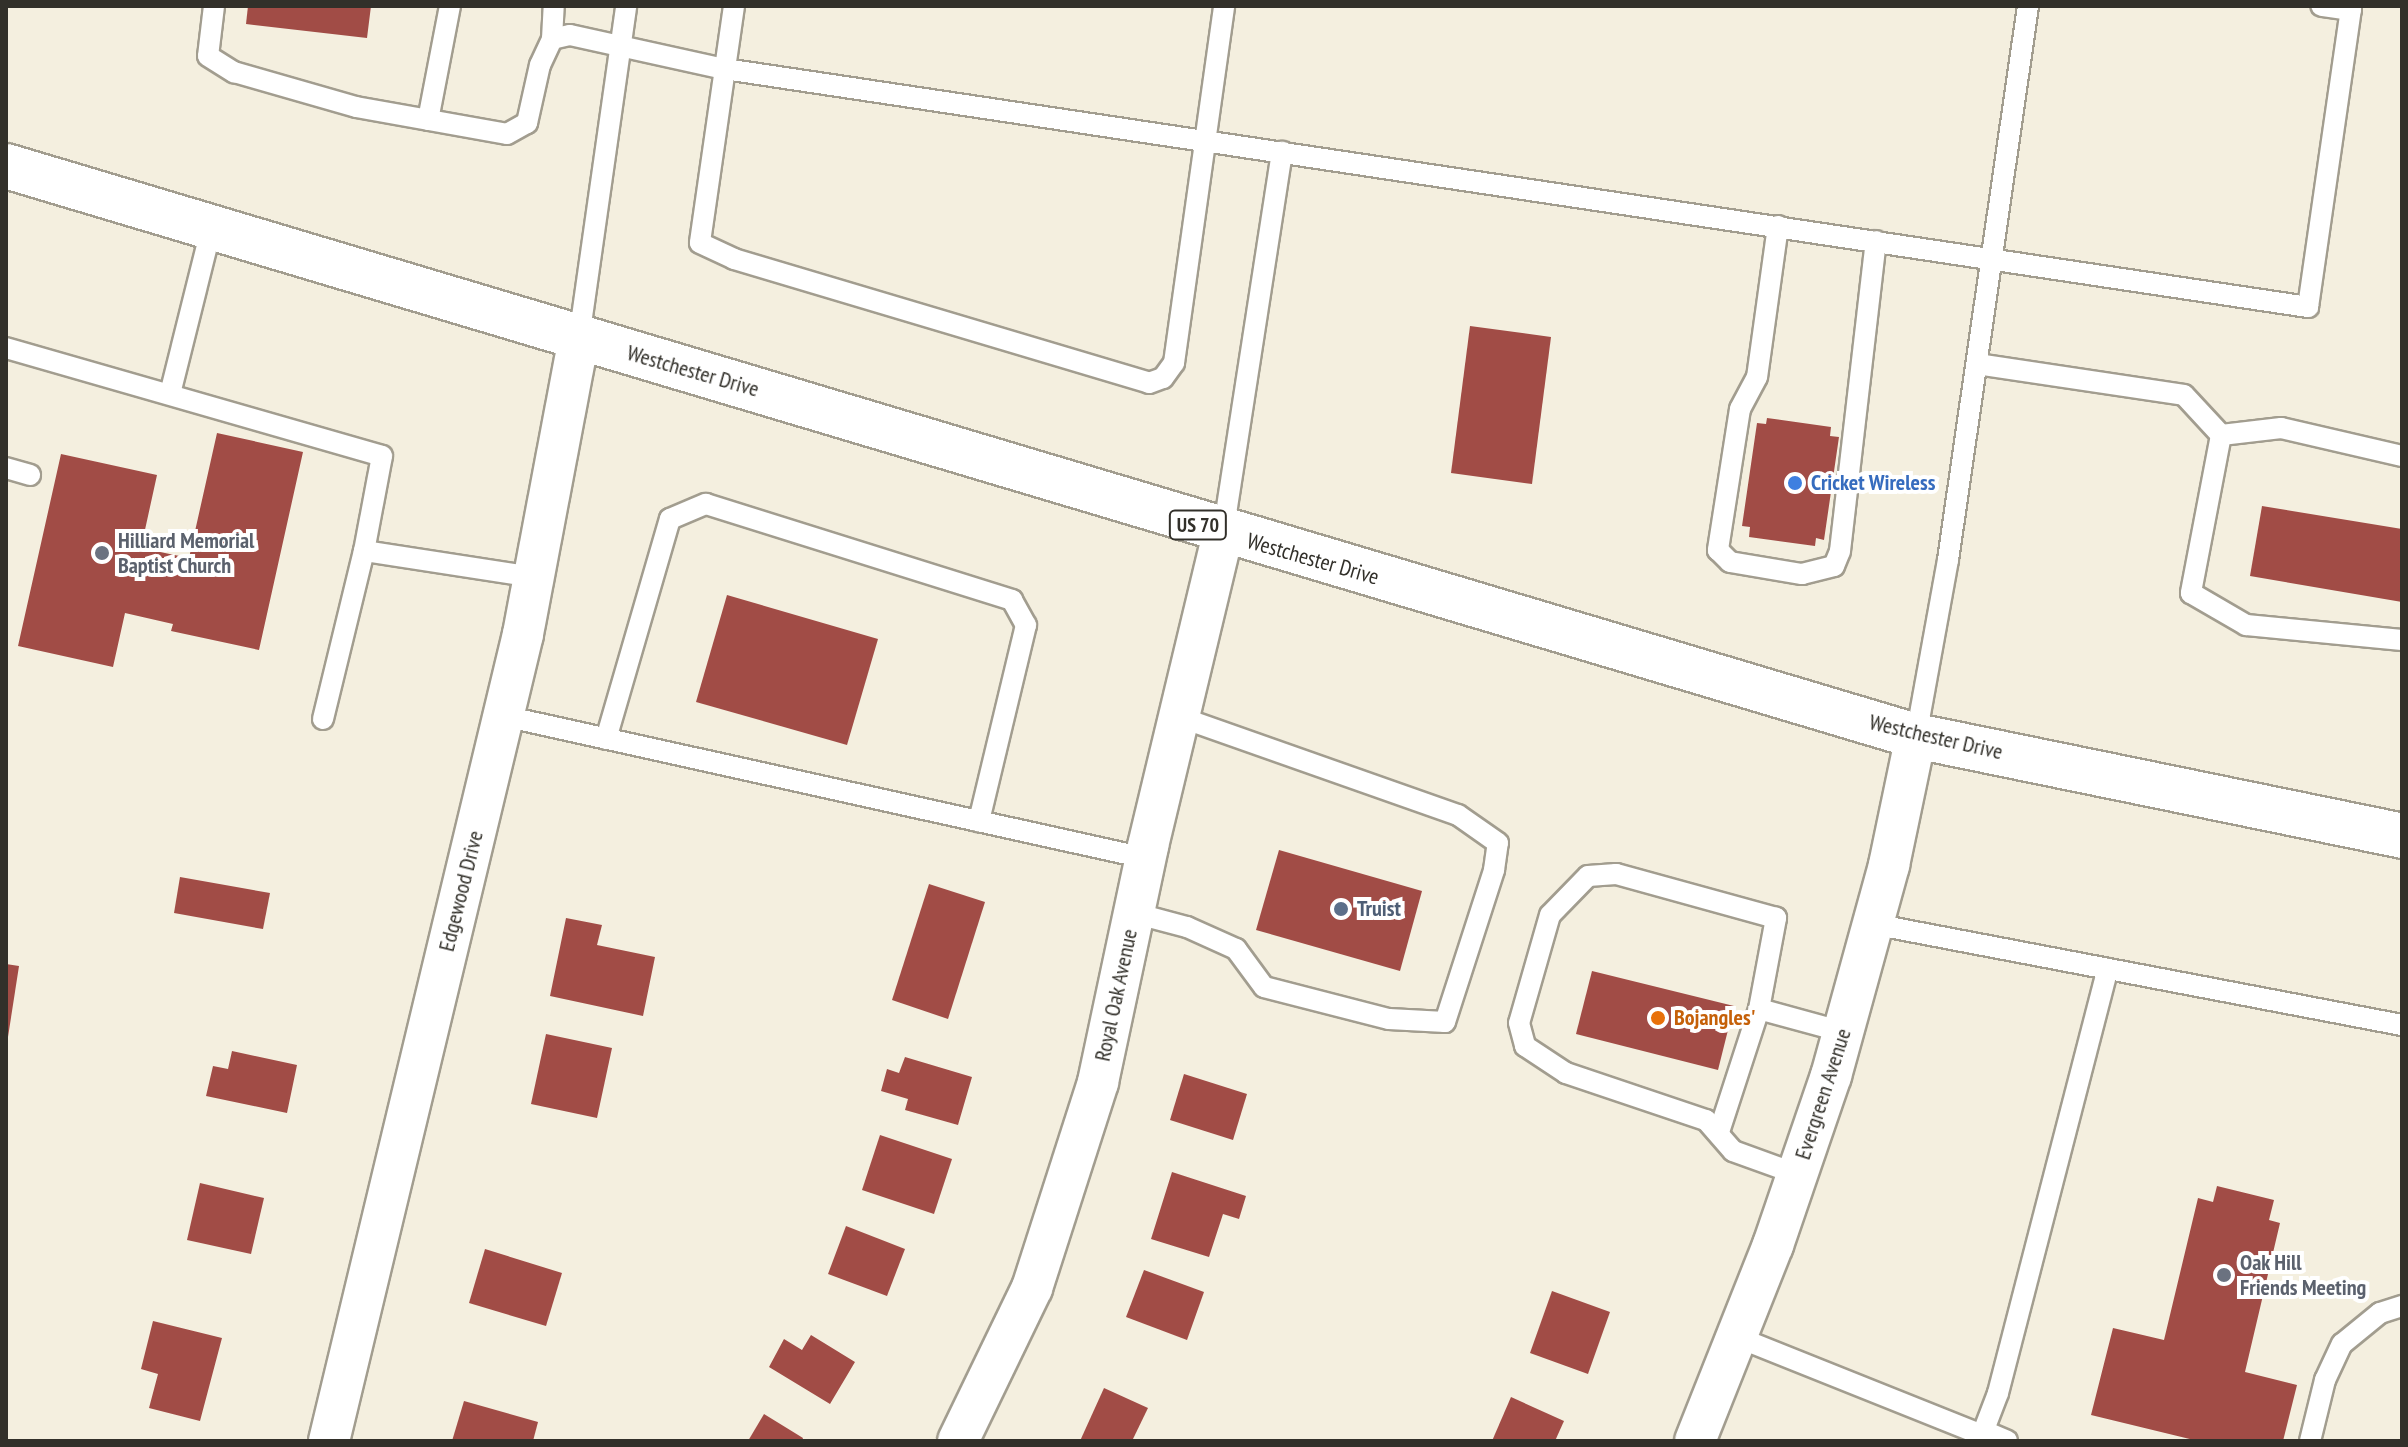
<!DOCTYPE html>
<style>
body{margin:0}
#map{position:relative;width:2408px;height:1447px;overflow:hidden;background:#f4efdf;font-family:"PT Sans Narrow",sans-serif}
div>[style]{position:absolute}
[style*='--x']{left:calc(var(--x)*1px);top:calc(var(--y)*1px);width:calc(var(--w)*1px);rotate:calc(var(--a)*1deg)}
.building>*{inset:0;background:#a14c46}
.roads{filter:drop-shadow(2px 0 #a29d8f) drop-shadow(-2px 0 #a29d8f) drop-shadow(0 2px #a29d8f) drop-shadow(0 -2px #a29d8f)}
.service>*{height:20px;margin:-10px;padding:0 10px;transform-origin:10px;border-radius:10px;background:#fff}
.minor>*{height:40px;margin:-20px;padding:0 20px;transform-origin:20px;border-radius:20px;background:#fff}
.primary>*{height:44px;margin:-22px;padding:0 22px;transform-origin:22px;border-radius:22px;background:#fff}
.dots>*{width:22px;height:22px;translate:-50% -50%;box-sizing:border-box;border:4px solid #fff;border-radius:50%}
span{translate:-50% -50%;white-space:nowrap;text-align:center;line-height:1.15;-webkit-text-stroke:8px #fff;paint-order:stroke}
.shield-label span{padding:2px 6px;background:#fff;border:2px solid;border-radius:6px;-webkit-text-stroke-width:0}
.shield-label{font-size:20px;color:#32302a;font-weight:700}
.street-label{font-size:22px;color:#32302a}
.shop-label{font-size:22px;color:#366cbe;font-weight:700}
.left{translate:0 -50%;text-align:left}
.worship-label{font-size:22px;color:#5b616d;font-weight:700}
.service-label{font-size:22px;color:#4e5e75;font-weight:700}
.food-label{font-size:22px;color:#c56008;font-weight:700}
.frame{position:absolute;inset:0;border:8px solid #32302a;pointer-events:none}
</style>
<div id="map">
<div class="building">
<div style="clip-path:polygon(248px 6px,371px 6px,367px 38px,246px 24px)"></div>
<div style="clip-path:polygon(1470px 326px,1551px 337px,1532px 484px,1451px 473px)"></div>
<div style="clip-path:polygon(1767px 418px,1831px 427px,1830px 436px,1839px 437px,1824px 540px,1816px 538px,1815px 546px,1749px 537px,1750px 527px,1742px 526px,1757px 423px,1766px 424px)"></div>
<div style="clip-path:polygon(217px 433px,303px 452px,259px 650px,171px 631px,173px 624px,125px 613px,113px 667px,18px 646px,61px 454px,157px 475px,141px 548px,189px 558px)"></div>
<div style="clip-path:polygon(2262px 506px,2402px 529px,2402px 602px,2250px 576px)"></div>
<div style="clip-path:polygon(727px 595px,878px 639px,847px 745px,696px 702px)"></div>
<div style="clip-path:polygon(1279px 850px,1422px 891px,1400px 971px,1256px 930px)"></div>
<div style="clip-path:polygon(180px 877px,270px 893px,263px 929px,174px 913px)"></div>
<div style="clip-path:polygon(929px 884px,985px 902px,948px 1019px,892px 1000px)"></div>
<div style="clip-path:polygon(566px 918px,602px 925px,597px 945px,655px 957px,643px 1016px,550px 996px)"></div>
<div style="clip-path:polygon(6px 964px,19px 966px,8px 1037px,6px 1037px)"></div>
<div style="clip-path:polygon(1592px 971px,1734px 1006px,1718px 1070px,1576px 1034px)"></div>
<div style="clip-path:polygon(546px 1034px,612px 1048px,597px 1118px,531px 1104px)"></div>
<div style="clip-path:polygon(232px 1051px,297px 1065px,287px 1113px,206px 1096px,213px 1066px,228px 1069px)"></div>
<div style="clip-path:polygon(905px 1057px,972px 1077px,958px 1125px,905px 1110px,908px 1099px,881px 1091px,887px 1069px,899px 1073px)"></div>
<div style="clip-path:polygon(1184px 1074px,1247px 1094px,1233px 1140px,1170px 1120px)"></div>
<div style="clip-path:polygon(880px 1135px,952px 1159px,934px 1214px,862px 1190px)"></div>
<div style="clip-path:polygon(1172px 1172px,1246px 1196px,1239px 1219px,1223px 1214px,1209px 1257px,1151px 1239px)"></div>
<div style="clip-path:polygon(200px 1183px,264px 1198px,251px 1254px,187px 1240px)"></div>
<div style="clip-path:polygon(2217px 1186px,2274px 1200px,2269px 1220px,2280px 1223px,2245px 1372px,2297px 1385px,2283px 1441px,2198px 1441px,2091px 1415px,2113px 1328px,2164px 1340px,2198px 1198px,2213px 1202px)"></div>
<div style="clip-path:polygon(846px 1226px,905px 1249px,887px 1296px,828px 1274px)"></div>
<div style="clip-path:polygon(485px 1249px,562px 1273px,546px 1326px,469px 1303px)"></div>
<div style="clip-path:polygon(1144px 1270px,1204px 1292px,1187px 1340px,1126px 1317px)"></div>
<div style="clip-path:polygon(1552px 1291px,1610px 1312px,1588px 1374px,1530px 1353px)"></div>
<div style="clip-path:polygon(153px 1321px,222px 1338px,200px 1421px,149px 1408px,158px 1374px,141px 1369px)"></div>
<div style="clip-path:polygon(811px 1335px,855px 1362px,830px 1404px,769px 1367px,784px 1339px,802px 1350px)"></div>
<div style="clip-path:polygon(1104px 1388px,1148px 1408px,1132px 1441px,1080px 1441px)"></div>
<div style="clip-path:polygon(1511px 1397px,1564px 1421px,1555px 1441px,1492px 1441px)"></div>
<div style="clip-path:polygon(464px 1401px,538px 1422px,533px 1441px,452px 1441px)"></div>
<div style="clip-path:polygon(764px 1414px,803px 1438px,802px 1441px,748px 1441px)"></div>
</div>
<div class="roads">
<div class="service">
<div style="--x:214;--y:6;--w:50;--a:96.8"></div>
<div style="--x:208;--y:56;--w:31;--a:32"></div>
<div style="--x:234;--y:72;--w:127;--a:16"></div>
<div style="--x:356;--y:107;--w:153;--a:10.1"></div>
<div style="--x:507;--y:134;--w:23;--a:-29"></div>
<div style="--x:527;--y:123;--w:59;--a:-77.4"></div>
<div style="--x:540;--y:65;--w:29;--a:-65"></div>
<div style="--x:552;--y:39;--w:18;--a:-13"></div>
<div style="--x:570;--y:35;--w:159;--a:12.4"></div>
<div style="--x:725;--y:69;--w:1601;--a:8.55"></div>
<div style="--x:2308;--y:307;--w:300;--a:-81.8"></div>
<div style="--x:2351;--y:10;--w:30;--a:-172"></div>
<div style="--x:734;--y:6;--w:239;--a:98.2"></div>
<div style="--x:700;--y:243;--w:38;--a:25"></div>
<div style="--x:734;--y:259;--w:433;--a:16.6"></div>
<div style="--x:1149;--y:383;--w:15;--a:-20"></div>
<div style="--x:1163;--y:378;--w:19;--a:-54"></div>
<div style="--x:1174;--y:363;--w:360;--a:-82"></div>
<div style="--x:552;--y:39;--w:33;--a:-87"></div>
<div style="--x:428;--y:120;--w:116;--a:-79.1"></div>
<div style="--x:1778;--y:226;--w:152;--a:97.9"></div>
<div style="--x:1757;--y:377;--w:36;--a:118"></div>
<div style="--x:1740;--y:409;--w:143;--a:98.9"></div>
<div style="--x:1718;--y:550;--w:17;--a:45"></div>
<div style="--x:1730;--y:562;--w:73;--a:9.5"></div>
<div style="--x:1802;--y:574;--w:33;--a:-14"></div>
<div style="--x:1834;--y:566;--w:16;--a:-68"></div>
<div style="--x:1840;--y:551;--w:312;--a:-83.4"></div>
<div style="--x:579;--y:338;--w:335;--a:-81.9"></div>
<div style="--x:6;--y:348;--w:391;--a:16"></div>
<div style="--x:382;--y:456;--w:97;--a:100.7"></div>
<div style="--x:364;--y:551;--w:172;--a:8.7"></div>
<div style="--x:1977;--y:364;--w:209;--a:8.5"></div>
<div style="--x:2184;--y:395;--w:54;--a:47.2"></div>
<div style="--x:170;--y:394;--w:170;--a:-76"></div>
<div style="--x:2402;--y:456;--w:124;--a:-167"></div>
<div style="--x:2281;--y:428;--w:60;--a:173.3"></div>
<div style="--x:2221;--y:435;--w:161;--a:100.8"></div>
<div style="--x:2191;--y:593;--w:64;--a:30.2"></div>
<div style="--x:2246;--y:625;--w:157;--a:5.5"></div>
<div style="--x:6;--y:468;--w:25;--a:16"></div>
<div style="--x:1223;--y:533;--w:386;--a:-81.2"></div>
<div style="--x:504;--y:716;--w:657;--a:12.49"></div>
<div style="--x:323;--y:719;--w:173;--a:-76.3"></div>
<div style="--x:1916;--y:736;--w:179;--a:-79.7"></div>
<div style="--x:1948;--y:560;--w:560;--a:-81.78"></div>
<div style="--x:606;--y:739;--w:229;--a:-73.8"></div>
<div style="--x:670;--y:519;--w:39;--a:-23"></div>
<div style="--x:706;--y:504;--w:321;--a:17.4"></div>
<div style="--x:1012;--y:600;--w:29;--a:61"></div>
<div style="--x:1026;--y:625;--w:202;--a:103.5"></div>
<div style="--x:1134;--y:913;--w:55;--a:14.8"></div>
<div style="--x:1187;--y:927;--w:54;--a:24.2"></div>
<div style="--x:1236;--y:949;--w:47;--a:53.6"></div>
<div style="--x:1264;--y:987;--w:129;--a:14.4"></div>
<div style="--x:1389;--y:1019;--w:56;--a:3.1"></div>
<div style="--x:1445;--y:1022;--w:160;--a:-72.1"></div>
<div style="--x:1494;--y:870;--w:27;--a:-82"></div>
<div style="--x:1498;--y:843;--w:49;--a:-145"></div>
<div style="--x:1458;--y:815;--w:296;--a:-160.6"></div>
<div style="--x:1873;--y:924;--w:539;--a:10.81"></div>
<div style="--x:1759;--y:1009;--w:87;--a:15.3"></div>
<div style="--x:1719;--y:1132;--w:129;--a:-72"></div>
<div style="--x:1759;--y:1009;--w:93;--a:-79.4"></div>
<div style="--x:1776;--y:918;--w:166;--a:-164.6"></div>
<div style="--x:1616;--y:874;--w:28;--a:176"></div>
<div style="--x:1588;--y:876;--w:54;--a:134.3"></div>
<div style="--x:1550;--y:915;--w:112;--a:106"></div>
<div style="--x:1519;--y:1023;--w:24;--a:75"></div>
<div style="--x:1525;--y:1046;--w:49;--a:33.4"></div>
<div style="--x:1566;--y:1073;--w:148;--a:18.6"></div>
<div style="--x:1706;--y:1120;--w:41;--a:48.9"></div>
<div style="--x:1733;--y:1151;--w:68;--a:19.8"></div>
<div style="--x:1737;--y:1337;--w:264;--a:21.8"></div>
<div style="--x:1982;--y:1435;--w:45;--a:-69.1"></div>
<div style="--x:1998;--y:1393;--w:438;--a:-75.5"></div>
<div style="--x:1984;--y:1431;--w:25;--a:23"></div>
<div style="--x:2310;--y:1441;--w:63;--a:-76.2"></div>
<div style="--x:2325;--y:1380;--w:40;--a:-65"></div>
<div style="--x:2342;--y:1344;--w:49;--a:-39.2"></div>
<div style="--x:2380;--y:1313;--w:23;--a:-18"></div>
</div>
<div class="minor">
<div style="--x:329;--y:1441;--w:830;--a:-76.48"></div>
<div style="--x:523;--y:634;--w:301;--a:-79.3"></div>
<div style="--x:958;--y:1441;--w:170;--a:-64.2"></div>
<div style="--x:1032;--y:1288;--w:216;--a:-72.2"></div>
<div style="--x:1098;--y:1082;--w:241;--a:-78"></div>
<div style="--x:1148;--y:846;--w:322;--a:-76.5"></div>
<div style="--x:1695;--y:1441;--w:211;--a:-68.3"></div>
<div style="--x:1773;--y:1245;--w:179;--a:-71.1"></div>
<div style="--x:1831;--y:1076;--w:219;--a:-74.6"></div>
<div style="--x:1889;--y:865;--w:132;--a:-78.2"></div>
</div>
<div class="primary">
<div style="--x:6;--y:166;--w:1993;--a:16.62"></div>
<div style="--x:1916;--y:736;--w:496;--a:11.6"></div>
</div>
</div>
<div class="dots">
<div style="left:1795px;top:483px;background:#3f7fe0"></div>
<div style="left:102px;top:553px;background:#6b7280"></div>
<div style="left:1341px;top:909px;background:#5c6f8a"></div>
<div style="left:1658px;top:1018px;background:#e8710a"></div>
<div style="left:2224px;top:1275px;background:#6b7280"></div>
</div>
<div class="shield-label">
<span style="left:1198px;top:525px">US 70</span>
</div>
<div class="street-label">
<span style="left:693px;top:371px;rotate:16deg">Westchester Drive</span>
<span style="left:1313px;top:559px;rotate:16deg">Westchester Drive</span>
<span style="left:1936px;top:737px;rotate:13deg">Westchester Drive</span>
<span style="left:461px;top:891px;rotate:-76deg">Edgewood Drive</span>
<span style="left:1116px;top:995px;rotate:-78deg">Royal Oak Avenue</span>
<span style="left:1823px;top:1094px;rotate:-72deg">Evergreen Avenue</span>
</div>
<div class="shop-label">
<span class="left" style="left:1811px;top:483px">Cricket Wireless</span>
</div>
<div class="worship-label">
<span class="left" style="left:118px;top:553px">Hilliard Memorial<br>Baptist Church</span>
<span class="left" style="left:2240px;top:1275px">Oak Hill<br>Friends Meeting</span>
</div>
<div class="service-label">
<span class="left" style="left:1357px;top:909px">Truist</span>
</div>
<div class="food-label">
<span class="left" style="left:1674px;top:1018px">Bojangles'</span>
</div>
<div class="frame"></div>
</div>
